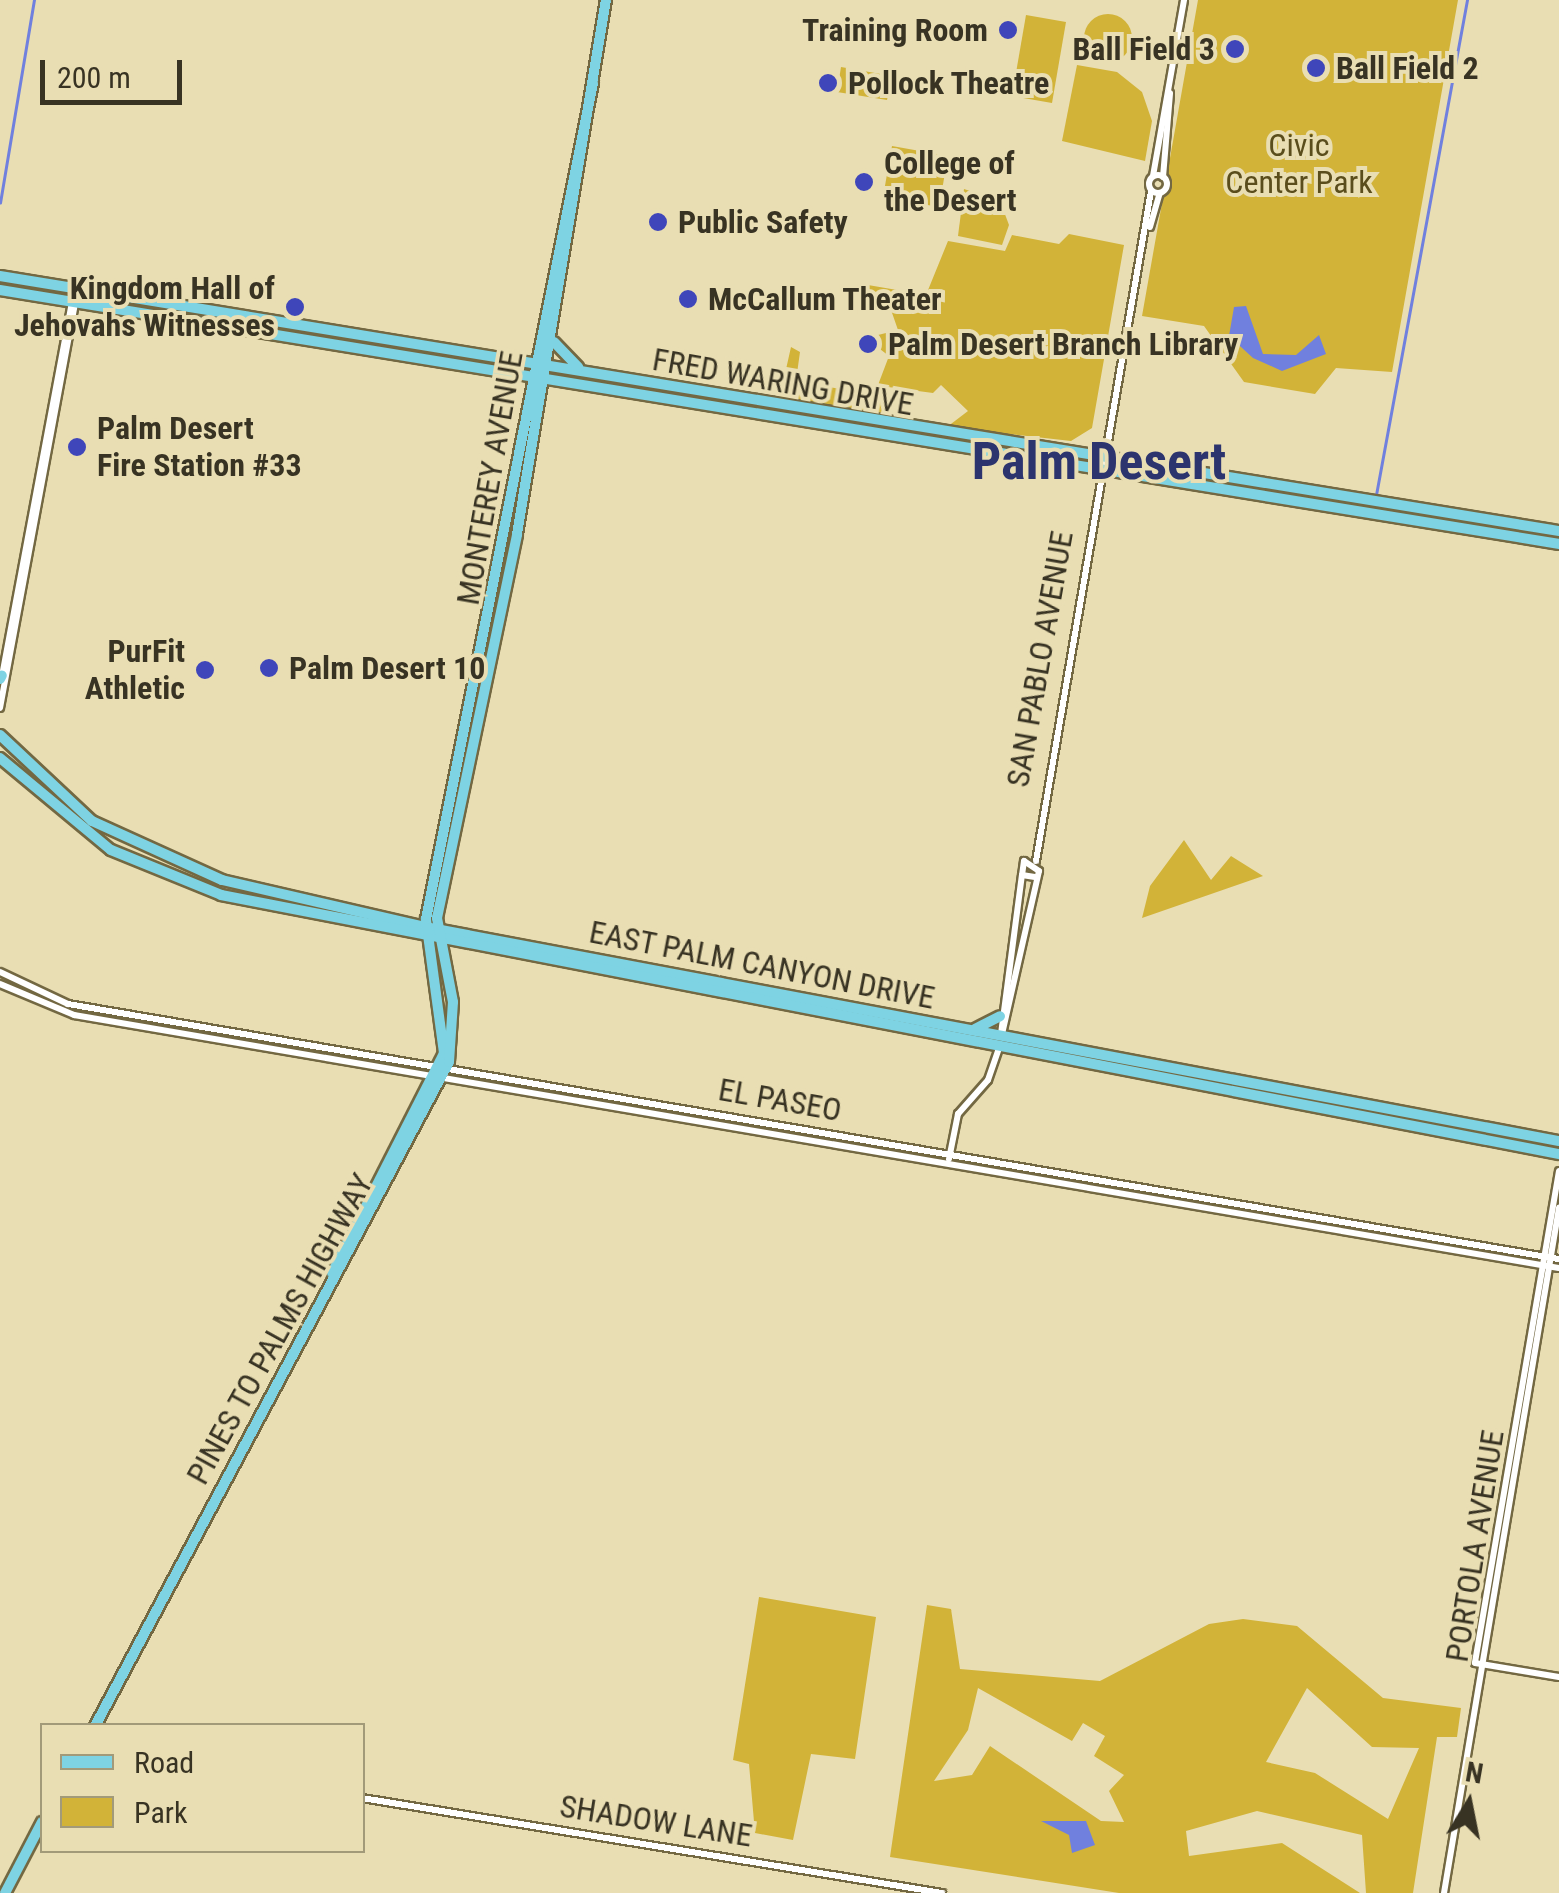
<!DOCTYPE html>
<style>
body{margin:0}
#map{position:relative;width:1559px;height:1893px;overflow:hidden;background:#e9deb3;font-family:"Roboto Condensed",sans-serif}
div>[style]{position:absolute}
[style*='--x']{left:calc(var(--x)*1px);top:calc(var(--y)*1px);width:calc(var(--w)*1px);rotate:calc(var(--a)*1deg)}
.green>*{inset:0;background:#d2b338}
.round{border-radius:50%}
.water>*{inset:0;background:#7080de}
.stream>*{height:2.5px;margin:-1.25px;padding:0 1.25px;transform-origin:1.25px;border-radius:1.25px;background:#7080de}
.roads{filter:drop-shadow(2px 0 #736842) drop-shadow(-2px 0 #736842) drop-shadow(0 2px #736842) drop-shadow(0 -2px #736842)}
.minor>*{height:6px;margin:-3px;padding:0 3px;transform-origin:3px;border-radius:3px;background:#fff}
.minor>.ring{margin:-3px;padding:0;box-sizing:content-box;background:none;border:6px solid #fff;border-radius:50%}
.major>*{height:10px;margin:-5px;padding:0 5px;transform-origin:5px;border-radius:5px;background:#7ed3e3}
.dots>*{width:28px;height:28px;translate:-50% -50%;box-sizing:border-box;border:5px solid #e9deb3;border-radius:50%}
span{translate:-50% -50%;white-space:nowrap;text-align:center;line-height:1.15;-webkit-text-stroke:8px #e9deb3;paint-order:stroke}
.poi-label{font-size:32px;color:#383323;font-weight:700}
.right{translate:-100% -50%;text-align:right}
.left{translate:0 -50%;text-align:left}
.park-label{font-size:32px;color:#5a4d1c}
.street-label{font-size:32px;color:#383323}
.town-label{font-size:52px;color:#2c346e;font-weight:700}
.legend{position:absolute;left:40px;top:1723px;width:325px;height:130px;box-sizing:border-box;background:#e9deb3;border:2px solid #a29a79;margin:0;padding:12px 18px;list-style:none;font-size:30px;color:#383323}
.legend li{display:flex;align-items:center;gap:20px;height:50px}
.legend b{width:50px;border:2px solid #a29a79}
.north{position:absolute;left:1419px;top:1753px;width:100px;height:100px;-webkit-text-stroke:8px #e9deb3;paint-order:stroke;rotate:10deg;font-size:28px;font-weight:700;line-height:40px;text-align:center;color:#383323}
.north::after{content:'';display:block;margin:auto;width:35px;height:45px;background:#383323;clip-path:polygon(50% 0,100% 100%,50% 72%,0 100%)}
.scale{position:absolute;left:40px;top:60px;width:142px;height:45px;box-sizing:border-box;border:5px solid #383323;border-top:0;padding-left:12px;font-size:30px;line-height:35px;white-space:nowrap;color:#383323;-webkit-text-stroke:8px #e9deb3;paint-order:stroke}
</style>
<div id="map">
<div class="green">
<div style="clip-path:polygon(1198px 0,1458px 0,1392px 372px,1336px 368px,1315px 394px,1244px 382px,1204px 326px,1142px 316px)"></div>
<div class="round" style="left:1084px;top:14px;width:48px;height:48px"></div>
<div style="clip-path:polygon(1026px 15px,1066px 22px,1052px 103px,1012px 96px)"></div>
<div style="clip-path:polygon(1077px 65px,1117px 72px,1142px 92px,1152px 121px,1145px 161px,1062px 141px)"></div>
<div style="clip-path:polygon(841px 67px,892px 76px,887px 100px,837px 92px)"></div>
<div style="clip-path:polygon(892px 146px,948px 156px,939px 207px,883px 197px)"></div>
<div style="clip-path:polygon(964px 189px,1000px 201px,1009px 225px,1002px 245px,958px 236px)"></div>
<div style="clip-path:polygon(1069px 234px,1124px 245px,1092px 428px,1071px 441px,947px 427px,968px 411px,941px 385px,933px 393px,888px 387px,882px 418px,845px 410px,849px 384px,878px 385px,889px 356px,876px 346px,878px 335px,898px 330px,890px 307px,864px 304px,868px 285px,926px 295px,948px 241px,1005px 251px,1012px 235px,1059px 244px)"></div>
<div style="clip-path:polygon(791px 347px,800px 352px,793px 402px,798px 382px,847px 390px,843px 412px,784px 401px,780px 396px)"></div>
<div style="clip-path:polygon(1184px 840px,1211px 880px,1231px 856px,1263px 876px,1142px 918px,1150px 886px)"></div>
<div style="clip-path:polygon(759px 1597px,876px 1617px,855px 1759px,811px 1754px,793px 1840px,755px 1833px,749px 1764px,733px 1760px)"></div>
<div style="clip-path:polygon(evenodd,927px 1605px,951px 1609px,960px 1669px,1100px 1681px,1209px 1624px,1243px 1619px,1297px 1626px,1383px 1698px,1461px 1708px,1457px 1737px,1437px 1737px,1413px 1893px,1366px 1893px,1362px 1835px,1257px 1811px,1186px 1831px,1189px 1856px,1282px 1843px,1360px 1893px,1119px 1893px,890px 1857px,927px 1605px,978px 1688px,1072px 1741px,1083px 1723px,1105px 1736px,1094px 1756px,1124px 1775px,1109px 1791px,1124px 1822px,1101px 1821px,990px 1746px,972px 1775px,934px 1781px,968px 1730px,978px 1688px,927px 1605px,1307px 1688px,1372px 1747px,1419px 1748px,1388px 1819px,1315px 1773px,1266px 1762px,1307px 1688px)"></div>
</div>
<div class="water">
<div style="clip-path:polygon(1246px 306px,1263px 354px,1296px 355px,1319px 335px,1326px 354px,1282px 371px,1253px 358px,1229px 336px,1234px 307px)"></div>
<div style="clip-path:polygon(1041px 1821px,1086px 1821px,1095px 1845px,1072px 1853px,1069px 1835px)"></div>
</div>
<div class="stream">
<div style="--x:0;--y:203;--w:206;--a:-80.5"></div>
<div style="--x:1376;--y:495;--w:503;--a:-79.58"></div>
</div>
<div class="roads">
<div class="minor">
<div class="ring" style="left:1149px;top:175px;width:12px;height:12px"></div>
<div style="--x:1153;--y:176;--w:179;--a:-80"></div>
<div style="--x:1163;--y:177;--w:84;--a:-85.2"></div>
<div style="--x:1150;--y:227;--w:35;--a:-74"></div>
<div style="--x:2;--y:676;--w:381;--a:-79.4"></div>
<div style="--x:0;--y:708;--w:424;--a:-79.5"></div>
<div style="--x:1036;--y:861;--w:680;--a:-80.26"></div>
<div style="--x:0;--y:972;--w:75;--a:25.2"></div>
<div style="--x:68;--y:1004;--w:1513;--a:9.71"></div>
<div style="--x:0;--y:984;--w:80;--a:22.7"></div>
<div style="--x:74;--y:1015;--w:1506;--a:9.67"></div>
<div style="--x:1001;--y:1034;--w:160;--a:-82.5"></div>
<div style="--x:1002;--y:1034;--w:167;--a:-77.2"></div>
<div style="--x:1039;--y:871;--w:18;--a:-146"></div>
<div style="--x:1024;--y:861;--w:14;--a:98"></div>
<div style="--x:1022;--y:875;--w:13;--a:9"></div>
<div style="--x:949;--y:1159;--w:46;--a:-78.7"></div>
<div style="--x:958;--y:1114;--w:45;--a:-48.6"></div>
<div style="--x:988;--y:1080;--w:36;--a:-71"></div>
<div style="--x:1559;--y:1171;--w:499;--a:99.7"></div>
<div style="--x:1475;--y:1663;--w:85;--a:9.5"></div>
<div style="--x:362;--y:1798;--w:588;--a:9.3"></div>
<div style="--x:1444;--y:1893;--w:695;--a:-80.47"></div>
</div>
<div class="major">
<div style="--x:0;--y:276;--w:1580;--a:9.29"></div>
<div style="--x:0;--y:290;--w:1580;--a:9.25"></div>
<div style="--x:554;--y:342;--w:35;--a:46"></div>
<div style="--x:0;--y:679;--w:4;--a:-63"></div>
<div style="--x:0;--y:735;--w:126;--a:43.1"></div>
<div style="--x:92;--y:821;--w:143;--a:24.4"></div>
<div style="--x:222;--y:880;--w:208;--a:13"></div>
<div style="--x:425;--y:927;--w:1154;--a:10.69"></div>
<div style="--x:0;--y:758;--w:144;--a:39.7"></div>
<div style="--x:111;--y:850;--w:119;--a:22.2"></div>
<div style="--x:221;--y:895;--w:1363;--a:10.96"></div>
<div style="--x:975;--y:1029;--w:28;--a:-27"></div>
<div style="--x:332;--y:1273;--w:247;--a:-63"></div>
<div style="--x:444;--y:1053;--w:135;--a:-97.7"></div>
<div style="--x:426;--y:919;--w:853;--a:-78.7"></div>
<div style="--x:95;--y:1726;--w:752;--a:-61.94"></div>
<div style="--x:449;--y:1062;--w:60;--a:-86.2"></div>
<div style="--x:453;--y:1002;--w:86;--a:-100.8"></div>
<div style="--x:437;--y:918;--w:392;--a:-78.2"></div>
<div style="--x:517;--y:534;--w:541;--a:-80.54"></div>
<div style="--x:5;--y:1893;--w:80;--a:-62.5"></div>
</div>
</div>
<div class="dots">
<div style="left:1008px;top:30px;background:#3f46ba"></div>
<div style="left:1235px;top:49px;background:#3f46ba"></div>
<div style="left:1316px;top:68px;background:#3f46ba"></div>
<div style="left:828px;top:83px;background:#3f46ba"></div>
<div style="left:864px;top:182px;background:#3f46ba"></div>
<div style="left:658px;top:222px;background:#3f46ba"></div>
<div style="left:688px;top:299px;background:#3f46ba"></div>
<div style="left:295px;top:307px;background:#3f46ba"></div>
<div style="left:868px;top:344px;background:#3f46ba"></div>
<div style="left:77px;top:447px;background:#3f46ba"></div>
<div style="left:269px;top:668px;background:#3f46ba"></div>
<div style="left:205px;top:670px;background:#3f46ba"></div>
</div>
<div class="poi-label">
<span class="right" style="left:988px;top:30px">Training Room</span>
<span class="right" style="left:1215px;top:49px">Ball Field 3</span>
<span class="left" style="left:1336px;top:68px">Ball Field 2</span>
<span class="left" style="left:848px;top:83px">Pollock Theatre</span>
<span class="left" style="left:884px;top:182px">College of<br>the Desert</span>
<span class="left" style="left:678px;top:222px">Public Safety</span>
<span class="right" style="left:275px;top:307px">Kingdom Hall of<br>Jehovahs Witnesses</span>
<span class="left" style="left:708px;top:299px">McCallum Theater</span>
<span class="left" style="left:888px;top:344px">Palm Desert Branch Library</span>
<span class="left" style="left:97px;top:447px">Palm Desert<br>Fire Station #33</span>
<span class="right" style="left:185px;top:670px">PurFit<br>Athletic</span>
<span class="left" style="left:289px;top:668px">Palm Desert 10</span>
</div>
<div class="park-label">
<span style="left:1299px;top:164px">Civic<br>Center Park</span>
</div>
<div class="street-label">
<span style="left:783px;top:382px;rotate:10deg">FRED WARING DRIVE</span>
<span style="left:490px;top:478px;rotate:-80deg">MONTEREY AVENUE</span>
<span style="left:1040px;top:659px;rotate:-80deg">SAN PABLO AVENUE</span>
<span style="left:762px;top:965px;rotate:11deg">EAST PALM CANYON DRIVE</span>
<span style="left:780px;top:1100px;rotate:10deg">EL PASEO</span>
<span style="left:280px;top:1329px;rotate:-61deg">PINES TO PALMS HIGHWAY</span>
<span style="left:1475px;top:1546px;rotate:-81deg">PORTOLA AVENUE</span>
<span style="left:656px;top:1821px;rotate:9deg">SHADOW LANE</span>
</div>
<div class="town-label">
<span style="left:1099px;top:462px">Palm Desert</span>
</div>
<ul class="legend">
<li><b style="height:12px;background:#7ed3e3"></b>Road</li>
<li><b style="height:28px;background:#d2b338"></b>Park</li>
</ul>
<div class="north">N</div>
<div class="scale">200 m</div>
</div>
